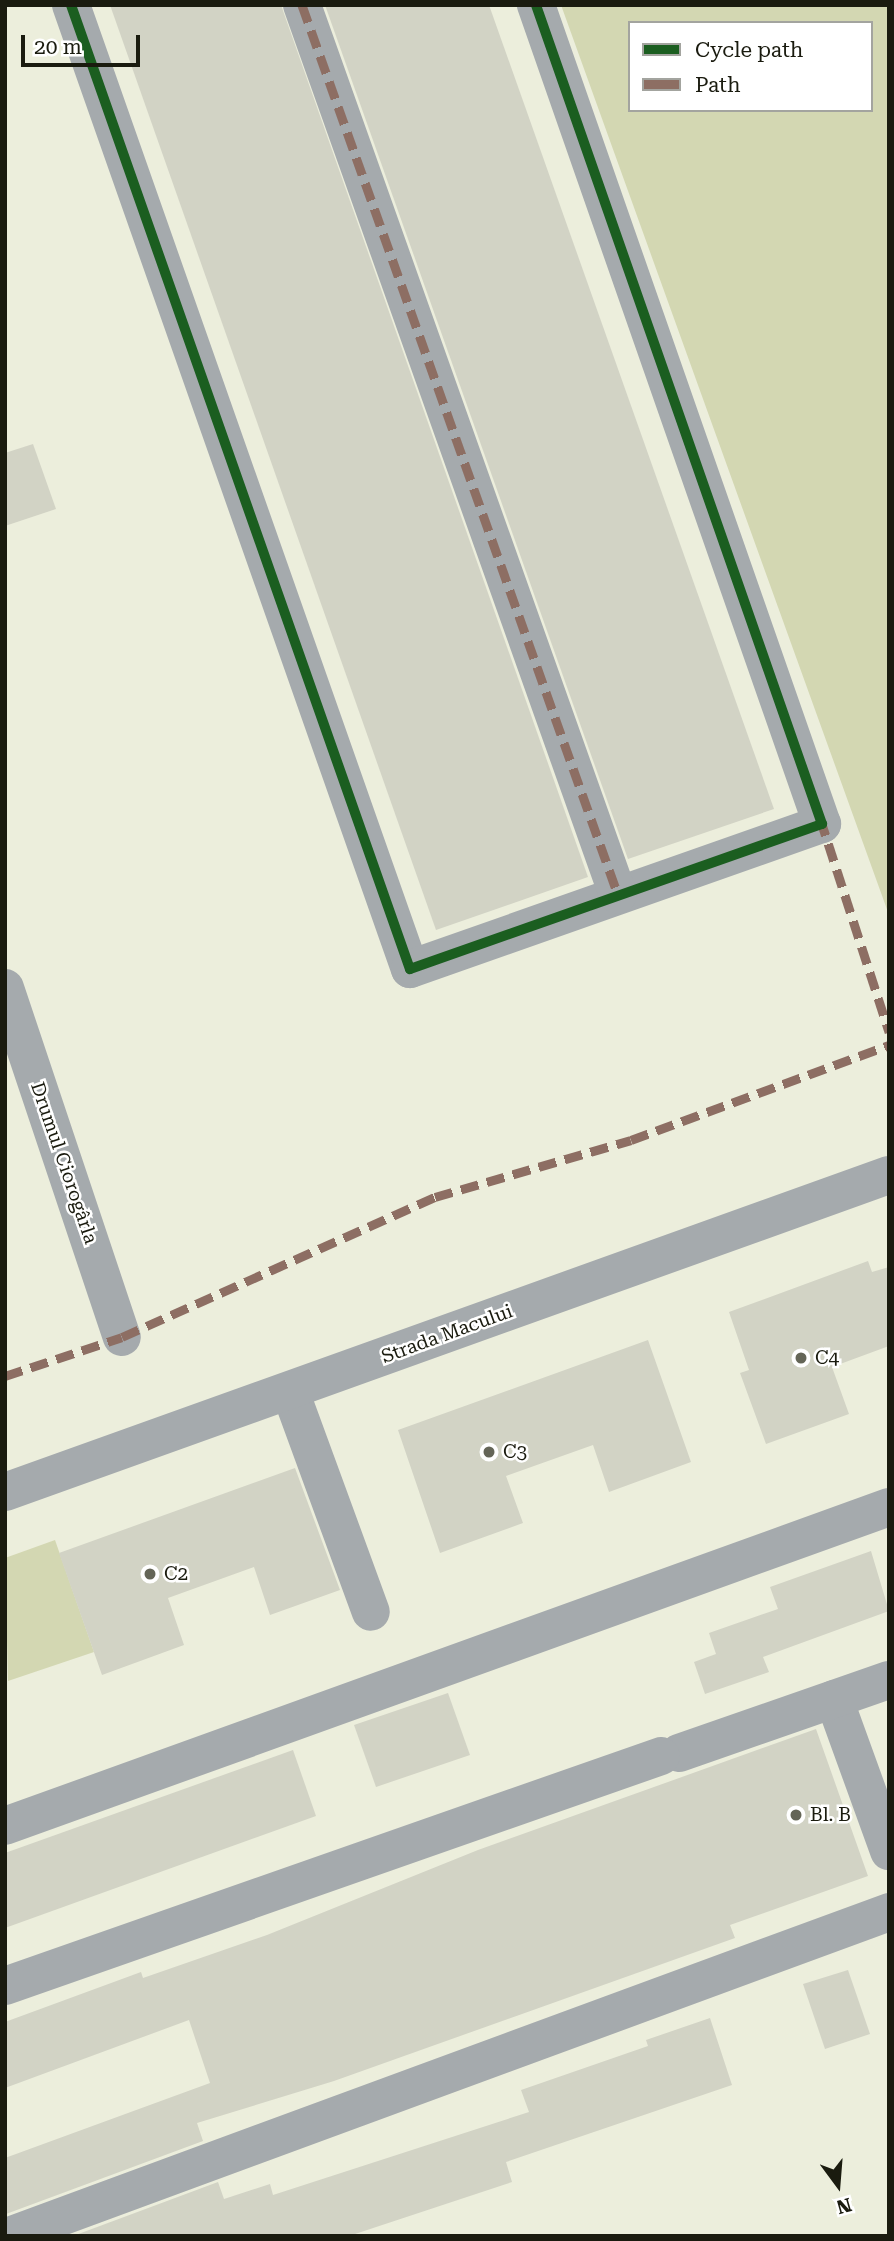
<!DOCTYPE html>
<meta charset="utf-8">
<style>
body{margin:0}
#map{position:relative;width:894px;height:2241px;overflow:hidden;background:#eceedc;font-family:"Roboto Serif",serif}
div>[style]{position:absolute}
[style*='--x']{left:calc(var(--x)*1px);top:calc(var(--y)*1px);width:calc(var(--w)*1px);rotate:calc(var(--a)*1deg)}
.green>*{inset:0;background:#d3d7b2}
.building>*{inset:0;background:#d2d3c5}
.minor>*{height:38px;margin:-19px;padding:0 19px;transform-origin:19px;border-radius:19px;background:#a5aaad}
.quiet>*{height:9px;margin-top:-4.5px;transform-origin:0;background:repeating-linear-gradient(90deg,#8d6e63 0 18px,transparent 0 27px)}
.cycleway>*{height:10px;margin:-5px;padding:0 5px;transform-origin:5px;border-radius:5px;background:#1b5e20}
.dots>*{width:19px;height:19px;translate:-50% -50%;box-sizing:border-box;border:4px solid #fff;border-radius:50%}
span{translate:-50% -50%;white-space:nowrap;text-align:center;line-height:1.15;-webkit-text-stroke:5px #fff;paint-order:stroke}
.street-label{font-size:19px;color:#1a1b0f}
.poi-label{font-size:19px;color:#1a1b0f}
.left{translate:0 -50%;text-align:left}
.frame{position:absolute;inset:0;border:7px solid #1a1b0f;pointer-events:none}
.legend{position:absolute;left:628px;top:21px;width:245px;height:91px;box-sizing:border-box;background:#fff;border:2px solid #a3a49f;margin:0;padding:9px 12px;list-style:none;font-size:21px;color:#1a1b0f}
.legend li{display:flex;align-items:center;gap:14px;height:35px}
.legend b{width:35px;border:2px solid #a3a49f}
.north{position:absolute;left:803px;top:2150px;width:70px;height:70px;-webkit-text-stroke:5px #fff;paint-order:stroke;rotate:164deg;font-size:19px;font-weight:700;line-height:28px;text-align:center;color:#1a1b0f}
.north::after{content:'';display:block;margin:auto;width:24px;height:32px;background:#1a1b0f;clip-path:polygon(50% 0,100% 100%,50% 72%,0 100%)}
.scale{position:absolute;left:21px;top:35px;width:119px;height:32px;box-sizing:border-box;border:4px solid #1a1b0f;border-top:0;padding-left:9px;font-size:21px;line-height:24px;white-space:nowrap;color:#1a1b0f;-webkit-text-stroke:5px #fff;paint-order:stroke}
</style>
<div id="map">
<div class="green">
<div style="clip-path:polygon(evenodd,561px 5px,889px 5px,889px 915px,561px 5px,630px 23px,871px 23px,871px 110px,630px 110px,630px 23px)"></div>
<div style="clip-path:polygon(55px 1540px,94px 1652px,8px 1681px,5px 1558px)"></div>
</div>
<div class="building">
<div style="clip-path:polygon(110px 5px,281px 5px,588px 877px,436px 930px)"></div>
<div style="clip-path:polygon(325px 5px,489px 5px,774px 809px,628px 859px)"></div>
<div style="clip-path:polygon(33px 444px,56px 509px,5px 526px,5px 453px)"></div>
<div style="clip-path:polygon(868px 1261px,872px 1272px,889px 1267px,889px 1346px,832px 1367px,849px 1414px,766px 1444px,740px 1373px,749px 1370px,729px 1312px)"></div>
<div style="clip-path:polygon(648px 1340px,691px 1462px,609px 1492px,593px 1445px,506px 1476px,523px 1523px,440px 1553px,398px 1430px)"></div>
<div style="clip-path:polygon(295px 1468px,340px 1590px,270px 1615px,254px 1567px,168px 1598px,184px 1645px,102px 1675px,59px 1553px)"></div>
<div style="clip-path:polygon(871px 1551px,889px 1611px,763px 1657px,769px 1672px,705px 1694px,694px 1662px,716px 1654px,709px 1633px,778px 1609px,770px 1587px)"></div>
<div style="clip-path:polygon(448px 1693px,470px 1755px,376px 1787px,354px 1725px)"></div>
<div style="clip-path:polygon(816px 1729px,868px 1876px,730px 1925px,735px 1938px,334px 2081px,197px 2123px,203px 2141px,6px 2214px,5px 2158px,210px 2083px,189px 2020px,5px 2088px,5px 2022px,141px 1972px,143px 1978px,267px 1935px,478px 1850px)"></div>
<div style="clip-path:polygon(293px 1750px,316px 1816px,5px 1928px,5px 1853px)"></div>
<div style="clip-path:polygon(848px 1970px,870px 2034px,825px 2049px,803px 1984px)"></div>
<div style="clip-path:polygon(710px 2018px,732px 2085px,506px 2162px,512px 2182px,349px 2236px,73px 2236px,218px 2182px,224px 2199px,270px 2184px,273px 2195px,529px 2112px,521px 2090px,648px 2046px,646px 2040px)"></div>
</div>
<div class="minor">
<div style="--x:71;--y:5;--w:1022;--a:70.63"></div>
<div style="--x:410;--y:969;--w:437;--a:-19.4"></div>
<div style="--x:822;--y:824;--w:868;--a:-109.25"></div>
<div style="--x:302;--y:5;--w:944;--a:70.45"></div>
<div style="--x:5;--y:988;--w:368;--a:71.5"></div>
<div style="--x:290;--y:1391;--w:235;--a:69.9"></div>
<div style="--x:5;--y:1492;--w:939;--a:-19.73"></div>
<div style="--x:834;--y:1699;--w:162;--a:70.1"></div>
<div style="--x:679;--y:1753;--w:222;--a:-19.2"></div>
<div style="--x:5;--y:1826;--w:940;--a:-19.84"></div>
<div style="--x:5;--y:1986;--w:695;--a:-19.32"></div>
<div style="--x:9;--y:2236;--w:938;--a:-20.21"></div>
</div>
<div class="quiet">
<div style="--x:302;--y:5;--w:944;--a:70.45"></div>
<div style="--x:820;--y:818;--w:225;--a:72.1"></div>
<div style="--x:5;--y:1376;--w:123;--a:-18.4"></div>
<div style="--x:122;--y:1337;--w:343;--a:-24.1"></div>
<div style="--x:435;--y:1197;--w:204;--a:-16.2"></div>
<div style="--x:631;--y:1140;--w:275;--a:-20.2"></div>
</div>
<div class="cycleway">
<div style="--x:71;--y:5;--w:1022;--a:70.63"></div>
<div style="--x:410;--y:969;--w:437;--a:-19.4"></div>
<div style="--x:822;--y:824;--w:868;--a:-109.25"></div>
</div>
<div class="dots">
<div style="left:801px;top:1358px;background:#646557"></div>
<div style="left:489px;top:1452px;background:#646557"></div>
<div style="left:150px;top:1574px;background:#646557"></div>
<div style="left:796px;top:1815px;background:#646557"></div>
</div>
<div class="street-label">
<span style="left:64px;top:1163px;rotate:71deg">Drumul Ciorogârla</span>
<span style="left:447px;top:1334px;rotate:-20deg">Strada Macului</span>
</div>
<div class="poi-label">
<span class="left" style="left:815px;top:1358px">C4</span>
<span class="left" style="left:503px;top:1452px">C3</span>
<span class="left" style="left:164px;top:1574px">C2</span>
<span class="left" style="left:810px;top:1815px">Bl. B</span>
</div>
<div class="frame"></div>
<ul class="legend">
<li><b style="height:9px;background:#1b5e20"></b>Cycle path</li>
<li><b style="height:9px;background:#8d6e63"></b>Path</li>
</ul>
<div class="north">N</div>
<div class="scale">20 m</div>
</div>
